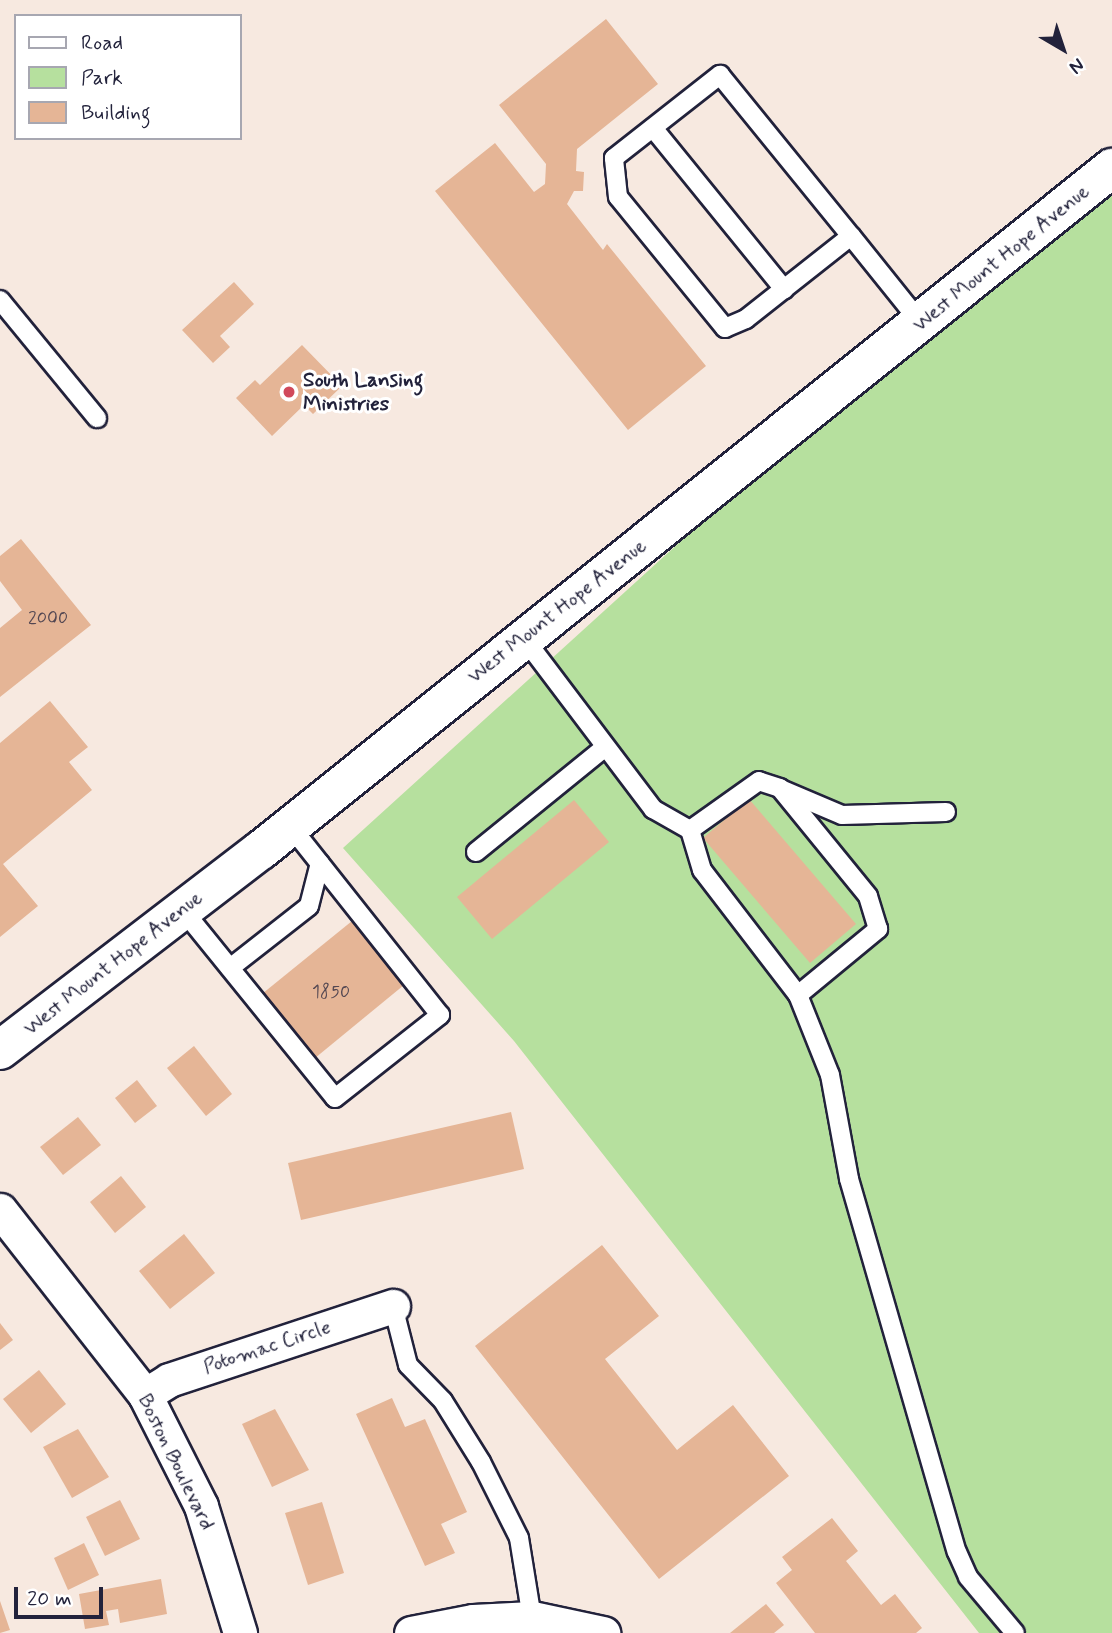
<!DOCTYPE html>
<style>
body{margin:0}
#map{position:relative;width:1112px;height:1633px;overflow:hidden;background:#f7e9e0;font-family:Mynerve,sans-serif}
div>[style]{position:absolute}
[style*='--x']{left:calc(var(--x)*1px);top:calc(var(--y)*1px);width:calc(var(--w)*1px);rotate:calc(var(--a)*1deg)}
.green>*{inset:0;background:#b6e09e}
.building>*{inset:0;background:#e5b596}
.roads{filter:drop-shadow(2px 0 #22223b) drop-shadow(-2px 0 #22223b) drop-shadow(0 2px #22223b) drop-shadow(0 -2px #22223b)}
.lane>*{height:18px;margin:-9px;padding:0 9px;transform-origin:9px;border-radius:9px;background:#fff}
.street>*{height:33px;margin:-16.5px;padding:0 16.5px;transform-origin:16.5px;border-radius:16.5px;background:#fff}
.secondary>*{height:38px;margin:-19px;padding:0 19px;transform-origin:19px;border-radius:19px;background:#fff}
.dots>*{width:19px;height:19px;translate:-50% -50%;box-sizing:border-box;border:4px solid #fff;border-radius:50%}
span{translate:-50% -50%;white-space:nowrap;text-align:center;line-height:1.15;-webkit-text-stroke:6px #fff;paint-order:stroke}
.number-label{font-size:18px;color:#534752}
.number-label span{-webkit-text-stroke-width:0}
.street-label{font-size:21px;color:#22223b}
.poi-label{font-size:21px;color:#22223b;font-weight:700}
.left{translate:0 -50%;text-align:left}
.legend{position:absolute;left:14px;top:14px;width:228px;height:126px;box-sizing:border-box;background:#fff;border:2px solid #a7a7b1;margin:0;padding:9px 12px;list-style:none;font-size:21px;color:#22223b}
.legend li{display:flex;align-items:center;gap:14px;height:35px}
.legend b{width:35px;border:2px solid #a7a7b1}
.north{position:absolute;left:1028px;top:14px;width:70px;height:70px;-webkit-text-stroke:5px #fff;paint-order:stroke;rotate:141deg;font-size:19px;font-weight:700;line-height:28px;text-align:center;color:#22223b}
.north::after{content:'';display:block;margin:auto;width:24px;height:32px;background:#22223b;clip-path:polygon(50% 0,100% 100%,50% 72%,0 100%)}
.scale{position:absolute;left:14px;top:1587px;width:89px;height:32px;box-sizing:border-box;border:4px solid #22223b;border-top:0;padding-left:9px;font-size:21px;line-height:24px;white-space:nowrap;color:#22223b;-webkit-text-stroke:5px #fff;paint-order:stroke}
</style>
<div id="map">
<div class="green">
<div style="clip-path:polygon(1112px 168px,1112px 1633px,979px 1633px,514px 1041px,343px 848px,921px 323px)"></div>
</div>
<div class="building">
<div style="clip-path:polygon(606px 19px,658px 84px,577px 149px,576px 171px,584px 172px,583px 191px,574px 191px,567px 204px,603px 250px,607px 244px,706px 366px,628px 430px,435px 191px,495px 143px,534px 192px,545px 184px,546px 164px,499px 105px)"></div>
<div style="clip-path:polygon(234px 282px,254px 304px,220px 336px,230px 347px,213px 363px,182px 330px)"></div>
<div style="clip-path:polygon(302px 345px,342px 386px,313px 414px,304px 405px,272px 436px,236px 398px,255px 380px,260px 385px)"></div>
<div style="clip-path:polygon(21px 539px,91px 625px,0 697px,0 628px,22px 610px,0 581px,0 556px)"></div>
<div style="clip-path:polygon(50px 701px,88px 747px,69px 762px,92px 790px,3px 864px,38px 906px,0 937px,0 743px)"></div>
<div style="clip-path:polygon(749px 799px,856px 924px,810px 963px,703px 838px)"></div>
<div style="clip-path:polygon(574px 800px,609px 842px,492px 939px,457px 897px)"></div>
<div style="clip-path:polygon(352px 921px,404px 985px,309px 1063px,257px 998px)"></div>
<div style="clip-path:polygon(194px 1046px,232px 1094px,206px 1116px,167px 1068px)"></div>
<div style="clip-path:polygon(137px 1080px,157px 1106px,135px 1123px,115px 1098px)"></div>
<div style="clip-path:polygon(511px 1112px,524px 1169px,301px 1220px,288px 1163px)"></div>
<div style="clip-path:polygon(78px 1117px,101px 1145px,63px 1175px,40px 1147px)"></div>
<div style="clip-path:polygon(121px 1176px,146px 1207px,115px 1233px,90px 1202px)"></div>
<div style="clip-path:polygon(184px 1234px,215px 1273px,170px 1309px,139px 1271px)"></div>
<div style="clip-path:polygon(602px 1245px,659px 1316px,605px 1359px,677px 1450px,733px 1405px,789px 1476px,659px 1579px,475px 1346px)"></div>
<div style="clip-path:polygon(0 1323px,13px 1340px,0 1350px)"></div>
<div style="clip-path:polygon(39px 1370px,66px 1404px,31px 1433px,3px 1399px)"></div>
<div style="clip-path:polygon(392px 1398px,405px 1427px,425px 1419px,467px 1512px,441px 1524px,455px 1553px,425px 1566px,356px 1414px)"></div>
<div style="clip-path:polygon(275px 1409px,309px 1470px,272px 1487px,242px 1424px)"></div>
<div style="clip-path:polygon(78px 1429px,109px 1477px,72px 1498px,43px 1447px)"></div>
<div style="clip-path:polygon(120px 1500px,140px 1539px,105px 1556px,86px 1517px)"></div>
<div style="clip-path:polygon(322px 1502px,344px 1573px,308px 1585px,285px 1513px)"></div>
<div style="clip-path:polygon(832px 1518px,858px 1551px,846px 1561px,881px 1605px,895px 1594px,922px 1628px,916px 1633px,815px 1633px,776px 1583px,792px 1570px,782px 1557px)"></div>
<div style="clip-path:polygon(84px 1543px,99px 1575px,68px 1590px,54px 1558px)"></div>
<div style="clip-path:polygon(161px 1579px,167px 1614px,120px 1623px,118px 1609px,106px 1611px,109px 1625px,85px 1629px,79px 1594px)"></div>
<div style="clip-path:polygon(0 1601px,10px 1630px,0 1633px)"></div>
<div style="clip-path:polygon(766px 1604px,784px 1625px,774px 1633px,730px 1633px)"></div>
</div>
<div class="roads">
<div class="lane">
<div style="--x:653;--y:128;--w:208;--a:50.9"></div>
<div style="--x:851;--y:236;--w:134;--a:141.7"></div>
<div style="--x:746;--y:319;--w:23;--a:157"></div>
<div style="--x:725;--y:328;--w:169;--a:-129.2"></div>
<div style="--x:618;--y:197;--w:39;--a:-96"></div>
<div style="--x:614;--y:158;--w:135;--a:-38.1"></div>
<div style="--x:720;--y:75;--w:208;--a:50.9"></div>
<div style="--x:851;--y:236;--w:112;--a:51.2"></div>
<div style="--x:0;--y:300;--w:153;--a:50.6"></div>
<div style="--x:523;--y:637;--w:216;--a:52.9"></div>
<div style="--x:653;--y:809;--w:43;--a:29.6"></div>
<div style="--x:783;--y:790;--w:64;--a:23"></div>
<div style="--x:842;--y:815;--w:104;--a:-1.7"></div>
<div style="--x:476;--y:852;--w:165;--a:-39.1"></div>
<div style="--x:182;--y:909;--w:243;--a:51"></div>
<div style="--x:335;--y:1098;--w:134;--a:-38.3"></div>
<div style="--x:440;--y:1015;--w:241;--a:-128.4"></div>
<div style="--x:230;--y:968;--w:100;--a:-38.1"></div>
<div style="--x:309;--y:906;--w:44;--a:-75.7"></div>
<div style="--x:798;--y:995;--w:104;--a:-39.5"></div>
<div style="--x:878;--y:929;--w:34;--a:-107"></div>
<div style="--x:868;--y:896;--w:139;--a:-129.2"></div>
<div style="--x:780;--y:788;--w:22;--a:-162"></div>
<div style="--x:759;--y:781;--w:85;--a:144.6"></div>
<div style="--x:690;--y:830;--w:42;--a:73.3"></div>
<div style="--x:702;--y:870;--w:158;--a:52.5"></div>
<div style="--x:798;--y:995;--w:86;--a:68.2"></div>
<div style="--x:830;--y:1075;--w:106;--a:79.6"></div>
<div style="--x:849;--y:1179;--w:388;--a:73.9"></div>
<div style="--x:957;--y:1552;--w:27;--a:66"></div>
<div style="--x:968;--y:1577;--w:73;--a:50"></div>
<div style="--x:393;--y:1306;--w:61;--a:75.7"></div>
<div style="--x:408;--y:1365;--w:50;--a:45.8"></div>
<div style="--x:443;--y:1401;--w:72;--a:58.1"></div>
<div style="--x:481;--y:1462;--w:85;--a:63.4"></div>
<div style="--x:519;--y:1538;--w:81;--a:80.8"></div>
</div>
<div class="street">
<div style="--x:0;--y:1210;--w:235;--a:51.9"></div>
<div style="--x:145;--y:1395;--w:124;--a:63.2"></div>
<div style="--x:201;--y:1506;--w:133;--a:72.9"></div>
<div style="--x:145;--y:1395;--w:28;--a:-32"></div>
<div style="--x:169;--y:1380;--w:236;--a:-18.3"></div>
<div style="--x:411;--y:1633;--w:63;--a:-11"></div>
<div style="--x:473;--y:1621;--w:59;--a:-2.9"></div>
<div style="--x:532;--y:1618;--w:73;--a:11.9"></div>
</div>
<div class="secondary">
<div style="--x:0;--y:1050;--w:329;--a:-37.5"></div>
<div style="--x:261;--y:850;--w:1091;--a:-38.71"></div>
</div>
</div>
<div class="dots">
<div style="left:289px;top:392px;background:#d1495b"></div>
</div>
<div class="number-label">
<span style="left:48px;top:618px">2000</span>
<span style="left:331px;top:992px">1850</span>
</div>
<div class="street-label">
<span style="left:1001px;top:258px;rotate:-39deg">West Mount Hope Avenue</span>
<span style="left:557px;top:611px;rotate:-38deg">West Mount Hope Avenue</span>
<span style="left:113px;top:963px;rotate:-38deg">West Mount Hope Avenue</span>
<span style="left:267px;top:1347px;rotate:-18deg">Potomac Circle</span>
<span style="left:176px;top:1462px;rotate:64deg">Boston Boulevard</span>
</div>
<div class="poi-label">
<span class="left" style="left:303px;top:392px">South Lansing<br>Ministries</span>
</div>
<ul class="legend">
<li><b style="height:9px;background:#fff"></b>Road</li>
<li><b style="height:19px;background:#b6e09e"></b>Park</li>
<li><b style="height:19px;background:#e5b596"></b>Building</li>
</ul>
<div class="north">N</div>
<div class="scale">20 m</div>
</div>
